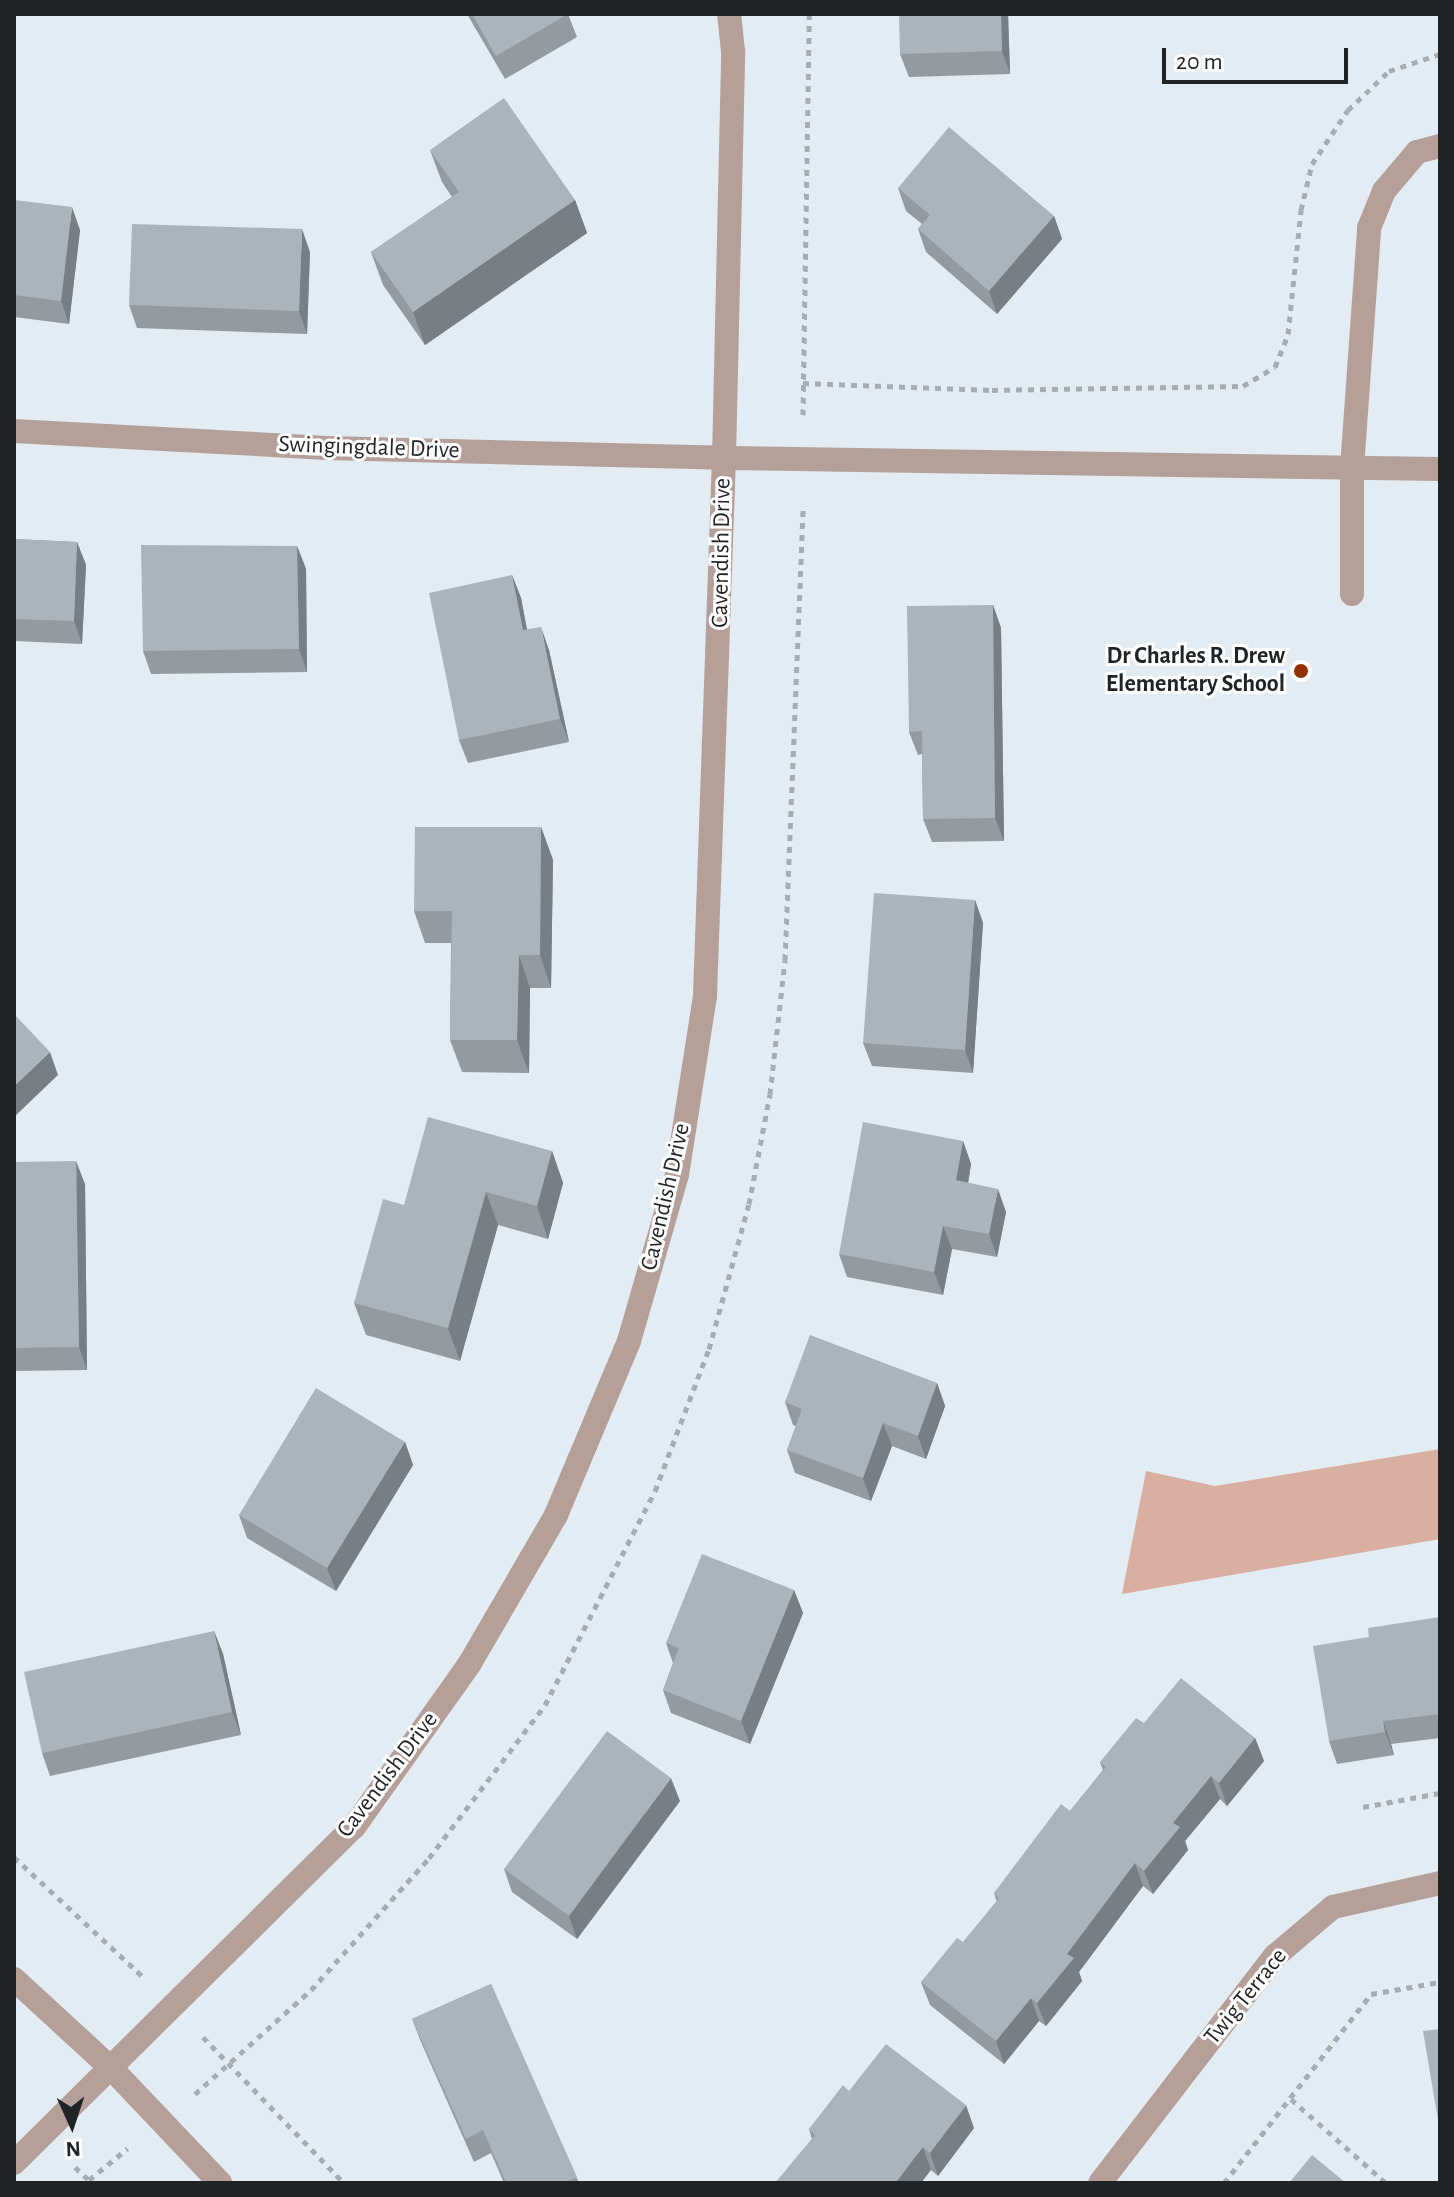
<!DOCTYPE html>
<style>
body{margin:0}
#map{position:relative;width:1454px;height:2197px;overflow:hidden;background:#e2ecf2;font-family:"Alegreya Sans",sans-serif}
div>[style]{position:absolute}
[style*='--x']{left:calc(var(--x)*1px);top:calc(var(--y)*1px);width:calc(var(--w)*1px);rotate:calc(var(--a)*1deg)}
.green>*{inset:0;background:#d9afa1}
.path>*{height:5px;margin-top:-2.5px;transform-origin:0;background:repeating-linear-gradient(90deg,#a6aeb3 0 6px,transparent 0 12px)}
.lane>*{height:24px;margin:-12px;padding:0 12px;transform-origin:12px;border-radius:12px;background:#b5a099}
.street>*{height:24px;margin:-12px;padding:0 12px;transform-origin:12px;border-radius:12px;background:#b5a099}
.wall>*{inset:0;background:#939ba0}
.shaded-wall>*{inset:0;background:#787e82}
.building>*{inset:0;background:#abb4ba}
.dots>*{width:22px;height:22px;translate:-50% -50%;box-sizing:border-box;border:4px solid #fff;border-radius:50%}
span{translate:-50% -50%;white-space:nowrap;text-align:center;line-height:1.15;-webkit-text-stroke:6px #fff;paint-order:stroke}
.street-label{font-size:24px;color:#1f2325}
.poi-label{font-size:24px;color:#1f2325;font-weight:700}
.right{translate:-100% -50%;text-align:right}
.frame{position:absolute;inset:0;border:16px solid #1f2325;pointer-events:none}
.north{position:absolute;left:32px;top:2085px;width:80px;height:80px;-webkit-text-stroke:6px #fff;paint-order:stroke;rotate:177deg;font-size:22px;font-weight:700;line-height:32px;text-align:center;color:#1f2325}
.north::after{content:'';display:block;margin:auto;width:28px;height:36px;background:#1f2325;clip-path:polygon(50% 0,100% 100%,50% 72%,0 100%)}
.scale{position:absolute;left:1162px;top:48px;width:186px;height:36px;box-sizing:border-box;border:4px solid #1f2325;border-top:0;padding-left:10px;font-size:24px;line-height:28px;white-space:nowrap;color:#1f2325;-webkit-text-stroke:6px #fff;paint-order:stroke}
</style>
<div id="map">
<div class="green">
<div style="clip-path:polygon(1440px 1449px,1440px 1539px,1122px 1594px,1146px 1471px,1215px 1486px)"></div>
</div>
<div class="path">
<div style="--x:803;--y:383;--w:189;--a:2.1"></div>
<div style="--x:992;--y:390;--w:251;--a:-0.9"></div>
<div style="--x:1243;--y:386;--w:37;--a:-31"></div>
<div style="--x:1275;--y:367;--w:35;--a:-68"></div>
<div style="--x:1288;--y:334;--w:125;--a:-84"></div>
<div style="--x:1301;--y:210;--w:47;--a:-76.6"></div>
<div style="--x:1312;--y:164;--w:65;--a:-56.3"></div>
<div style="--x:1348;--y:110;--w:57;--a:-43.6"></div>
<div style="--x:1389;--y:71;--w:54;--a:-18.4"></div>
<div style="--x:803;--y:415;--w:401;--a:-89.1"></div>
<div style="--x:1363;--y:1807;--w:78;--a:-10.3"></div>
<div style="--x:14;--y:1857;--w:175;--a:42.9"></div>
<div style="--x:203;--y:2037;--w:203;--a:46"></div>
<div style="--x:195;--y:2094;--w:156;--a:-41.9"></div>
<div style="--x:311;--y:1990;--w:177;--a:-48.2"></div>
<div style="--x:429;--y:1858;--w:192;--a:-52.8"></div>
<div style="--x:545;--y:1705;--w:241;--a:-62.8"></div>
<div style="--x:655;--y:1491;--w:152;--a:-69.2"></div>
<div style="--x:709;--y:1349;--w:150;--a:-74.6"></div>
<div style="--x:749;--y:1204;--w:112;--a:-79.2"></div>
<div style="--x:770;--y:1094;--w:135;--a:-83.6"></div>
<div style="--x:785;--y:960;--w:455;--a:-87.7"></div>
<div style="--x:1291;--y:2099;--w:127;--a:41.5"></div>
<div style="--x:75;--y:2167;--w:23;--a:43"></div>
<div style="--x:89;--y:2180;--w:50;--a:-39.4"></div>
<div style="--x:1224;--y:2183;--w:239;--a:-52.1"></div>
<div style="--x:1371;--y:1994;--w:70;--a:-9.9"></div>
</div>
<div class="lane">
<div style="--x:724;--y:458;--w:716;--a:0.88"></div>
<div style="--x:1352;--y:594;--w:126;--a:-90"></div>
<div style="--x:1352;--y:468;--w:241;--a:-85.9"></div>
<div style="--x:1369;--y:228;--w:40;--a:-68"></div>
<div style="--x:1384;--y:191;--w:51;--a:-49.8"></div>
<div style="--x:1417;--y:152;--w:24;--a:-15"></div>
</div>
<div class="street">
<div style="--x:14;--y:431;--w:313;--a:3.1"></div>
<div style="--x:327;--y:448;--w:397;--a:1.4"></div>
<div style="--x:14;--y:1979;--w:133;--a:42.6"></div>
<div style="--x:112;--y:2069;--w:157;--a:46.5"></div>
<div style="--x:14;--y:2163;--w:478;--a:-44.7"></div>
<div style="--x:354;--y:1827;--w:201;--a:-54.7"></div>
<div style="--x:470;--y:1663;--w:171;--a:-59.8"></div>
<div style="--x:556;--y:1515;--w:189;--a:-67.2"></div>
<div style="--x:629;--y:1341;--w:173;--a:-73.9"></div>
<div style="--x:677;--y:1175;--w:181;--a:-81.1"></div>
<div style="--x:705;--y:996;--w:538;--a:-87.98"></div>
<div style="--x:724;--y:458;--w:407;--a:-88.7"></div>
<div style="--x:733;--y:51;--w:37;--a:-96"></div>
<div style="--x:1100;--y:2183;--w:287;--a:-52.4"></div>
<div style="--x:1275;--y:1956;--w:76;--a:-40.2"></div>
<div style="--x:1333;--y:1907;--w:110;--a:-12.6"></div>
</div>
<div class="wall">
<div style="clip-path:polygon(467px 14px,568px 14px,577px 37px,505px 79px)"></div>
<div style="clip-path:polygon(1008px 14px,1010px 74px,909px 77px,900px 54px)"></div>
<div style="clip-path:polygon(430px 150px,575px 200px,587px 233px,425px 345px,383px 285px,371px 252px,452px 197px,442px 182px)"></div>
<div style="clip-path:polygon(898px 188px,1054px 216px,1062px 239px,997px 314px,926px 252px,918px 229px,922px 224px,906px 211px)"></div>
<div style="clip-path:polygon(14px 200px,80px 230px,69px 324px,14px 317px)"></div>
<div style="clip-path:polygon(310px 252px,307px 334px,137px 328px,129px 305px)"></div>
<div style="clip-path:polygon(14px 539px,77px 542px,86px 565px,82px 644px,14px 641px)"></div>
<div style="clip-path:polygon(297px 546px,306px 569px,307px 672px,151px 674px,143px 651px)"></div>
<div style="clip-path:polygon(512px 575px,521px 598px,527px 629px,549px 650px,569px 742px,468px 763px,459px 740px)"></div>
<div style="clip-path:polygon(993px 605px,1001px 628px,1004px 841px,932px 842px,923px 819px,922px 754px,918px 755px,909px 732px)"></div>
<div style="clip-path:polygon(541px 827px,553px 860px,551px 988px,530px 988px,529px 1073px,462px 1072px,450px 1040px,451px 943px,425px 943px,414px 911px)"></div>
<div style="clip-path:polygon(975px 900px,983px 923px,973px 1073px,872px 1066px,863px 1043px)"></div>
<div style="clip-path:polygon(963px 1141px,971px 1164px,968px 1183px,1006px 1212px,997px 1257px,952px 1249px,943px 1295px,847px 1277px,839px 1254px)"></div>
<div style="clip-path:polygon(552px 1151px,563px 1183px,548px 1239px,498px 1225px,460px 1361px,366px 1335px,354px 1303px,404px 1205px)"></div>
<div style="clip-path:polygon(14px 1162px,85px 1184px,87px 1370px,14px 1371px)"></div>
<div style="clip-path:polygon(937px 1383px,945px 1406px,926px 1459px,892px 1446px,871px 1501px,795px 1473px,787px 1450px,796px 1426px,793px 1425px,785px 1402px)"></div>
<div style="clip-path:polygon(405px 1442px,413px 1465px,336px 1591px,247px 1538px,239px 1515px)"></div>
<div style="clip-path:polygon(794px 1590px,803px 1613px,750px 1744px,671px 1713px,663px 1690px,673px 1663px,666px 1643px)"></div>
<div style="clip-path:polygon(1440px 1617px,1440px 1738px,1391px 1744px,1394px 1755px,1337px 1764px,1329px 1741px)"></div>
<div style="clip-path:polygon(214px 1631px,223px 1654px,241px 1735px,50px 1776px,42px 1753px)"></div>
<div style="clip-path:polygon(1144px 1723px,1255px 1738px,1264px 1761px,1227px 1806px,1220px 1799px,1185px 1841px,1188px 1850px,1153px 1894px,1143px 1886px,1079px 1972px,1082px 1981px,1046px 2026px,1039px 2021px,1004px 2064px,930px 2005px,921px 1982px,963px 1942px,997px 1902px,994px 1893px,1070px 1811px,1103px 1770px,1100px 1762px)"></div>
<div style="clip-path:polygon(680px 1801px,577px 1939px,512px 1892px,504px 1869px)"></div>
<div style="clip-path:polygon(491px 1984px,579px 2183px,504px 2183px,491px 2153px,474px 2162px,421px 2042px,412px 2019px)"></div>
<div style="clip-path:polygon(849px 2091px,974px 2128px,938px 2176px,931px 2170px,812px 2139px,809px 2129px)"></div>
</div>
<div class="shaded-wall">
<div style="clip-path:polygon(1001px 14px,1008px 14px,1010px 74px,1002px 51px)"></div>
<div style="clip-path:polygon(575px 200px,587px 233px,425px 345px,413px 312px)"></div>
<div style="clip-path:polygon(72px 207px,80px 230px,69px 324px,61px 301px)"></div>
<div style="clip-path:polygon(1054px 216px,1062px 239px,997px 314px,989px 291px)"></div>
<div style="clip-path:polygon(302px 229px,310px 252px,307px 334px,299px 311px)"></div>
<div style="clip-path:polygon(77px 542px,86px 565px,82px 644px,74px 621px)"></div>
<div style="clip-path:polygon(297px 546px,306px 569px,307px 672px,299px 649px)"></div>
<div style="clip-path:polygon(512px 575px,521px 598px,531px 653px,523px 630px)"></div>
<div style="clip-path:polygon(993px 605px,1001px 628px,1004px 841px,995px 818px)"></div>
<div style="clip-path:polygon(541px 627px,549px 650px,569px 742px,560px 719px)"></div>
<div style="clip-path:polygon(541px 827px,553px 860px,551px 988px,540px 955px)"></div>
<div style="clip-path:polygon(975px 900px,983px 923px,973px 1073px,965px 1050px)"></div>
<div style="clip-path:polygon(519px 955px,530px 988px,529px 1073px,517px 1040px)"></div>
<div style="clip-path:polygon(50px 1052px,58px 1075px,14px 1117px,14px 1086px)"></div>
<div style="clip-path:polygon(963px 1141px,971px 1164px,965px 1203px,956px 1180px)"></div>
<div style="clip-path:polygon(552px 1151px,563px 1183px,548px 1239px,537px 1206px)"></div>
<div style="clip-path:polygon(76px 1161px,85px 1184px,87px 1370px,79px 1347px)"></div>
<div style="clip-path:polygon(998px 1189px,1006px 1212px,997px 1257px,989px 1234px)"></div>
<div style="clip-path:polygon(486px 1192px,498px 1225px,460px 1361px,448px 1328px)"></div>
<div style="clip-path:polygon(943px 1226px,952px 1249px,943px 1295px,934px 1272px)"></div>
<div style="clip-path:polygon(937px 1383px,945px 1406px,926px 1459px,918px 1436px)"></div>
<div style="clip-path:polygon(883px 1423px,892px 1446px,871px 1501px,863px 1478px)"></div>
<div style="clip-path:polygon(405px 1442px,413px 1465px,336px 1591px,327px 1568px)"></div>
<div style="clip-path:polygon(794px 1590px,803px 1613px,750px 1744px,741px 1721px)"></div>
<div style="clip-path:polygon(214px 1631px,223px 1654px,241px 1735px,232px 1712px)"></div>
<div style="clip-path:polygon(1383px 1721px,1391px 1744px,1394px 1755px,1385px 1732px)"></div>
<div style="clip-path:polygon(1255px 1738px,1264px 1761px,1227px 1806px,1219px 1783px)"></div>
<div style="clip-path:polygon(1211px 1776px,1220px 1799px,1185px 1841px,1188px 1850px,1153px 1894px,1144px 1871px,1173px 1823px)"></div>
<div style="clip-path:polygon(671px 1778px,680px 1801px,577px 1939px,569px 1916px)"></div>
<div style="clip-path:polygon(1135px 1863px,1143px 1886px,1079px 1972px,1082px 1981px,1046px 2026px,1037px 2003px,1067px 1954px)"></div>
<div style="clip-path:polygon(1031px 1998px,1039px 2021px,1004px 2064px,996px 2041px)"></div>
<div style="clip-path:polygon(966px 2105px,974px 2128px,938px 2176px,930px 2153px)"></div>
<div style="clip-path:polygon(923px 2147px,931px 2170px,921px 2183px,895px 2183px)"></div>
</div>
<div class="building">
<div style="clip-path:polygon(472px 14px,568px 14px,496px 56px)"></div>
<div style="clip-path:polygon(899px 14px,1001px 14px,1002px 51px,900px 54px)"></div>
<div style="clip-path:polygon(504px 98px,575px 200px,413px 312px,371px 252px,459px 192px,430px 150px)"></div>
<div style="clip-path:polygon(949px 127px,1054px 216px,989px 291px,918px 229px,930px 215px,898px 188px)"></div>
<div style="clip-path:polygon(14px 200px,72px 207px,61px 301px,14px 295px)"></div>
<div style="clip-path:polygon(132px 224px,302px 229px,299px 311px,129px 305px)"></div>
<div style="clip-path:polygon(14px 539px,77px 542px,74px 621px,14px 619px)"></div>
<div style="clip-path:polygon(141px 545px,297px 546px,299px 649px,143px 651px)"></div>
<div style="clip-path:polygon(512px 575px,523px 630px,541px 627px,560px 719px,459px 740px,429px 593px)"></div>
<div style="clip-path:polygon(993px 605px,995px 818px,923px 819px,922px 731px,909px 732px,907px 606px)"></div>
<div style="clip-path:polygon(415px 827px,541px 827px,540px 955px,519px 955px,517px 1040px,450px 1040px,452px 911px,414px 911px)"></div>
<div style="clip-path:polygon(874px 893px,975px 900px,965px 1050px,863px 1043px)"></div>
<div style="clip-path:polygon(14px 1014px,50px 1052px,14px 1086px)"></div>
<div style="clip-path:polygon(428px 1117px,552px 1151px,537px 1206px,486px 1192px,448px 1328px,354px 1303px,383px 1199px,404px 1205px)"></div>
<div style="clip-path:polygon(863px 1122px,963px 1141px,956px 1180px,998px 1189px,989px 1234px,943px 1226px,934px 1272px,839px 1254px)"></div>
<div style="clip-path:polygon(76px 1161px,79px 1347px,14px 1348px,14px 1162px)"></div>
<div style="clip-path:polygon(810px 1335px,937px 1383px,918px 1436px,883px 1423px,863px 1478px,787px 1450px,802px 1409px,785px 1402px)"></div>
<div style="clip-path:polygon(316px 1388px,405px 1442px,327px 1568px,239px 1515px)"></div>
<div style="clip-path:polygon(702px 1554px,794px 1590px,741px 1721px,663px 1690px,679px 1648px,666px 1643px)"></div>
<div style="clip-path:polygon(1440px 1617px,1440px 1714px,1383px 1721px,1385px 1732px,1329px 1741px,1313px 1646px,1369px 1637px,1368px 1628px)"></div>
<div style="clip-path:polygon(214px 1631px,232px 1712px,42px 1753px,24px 1672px)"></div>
<div style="clip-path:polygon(1181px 1678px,1255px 1738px,1219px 1783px,1211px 1776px,1173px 1823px,1180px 1827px,1144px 1871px,1135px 1863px,1067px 1954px,1074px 1958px,1037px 2003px,1031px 1998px,996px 2041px,921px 1982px,957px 1938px,963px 1942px,999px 1898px,994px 1893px,1061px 1804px,1070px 1811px,1106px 1767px,1100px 1762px,1136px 1718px,1144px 1723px)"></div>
<div style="clip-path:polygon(607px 1731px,671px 1778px,569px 1916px,504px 1869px)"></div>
<div style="clip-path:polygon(491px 1984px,577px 2177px,564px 2183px,506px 2183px,483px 2130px,466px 2139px,412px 2019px)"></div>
<div style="clip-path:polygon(1440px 2029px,1440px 2119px,1438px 2120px,1423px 2031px)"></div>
<div style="clip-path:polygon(886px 2044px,966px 2105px,930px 2153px,923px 2147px,895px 2183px,775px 2183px,815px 2135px,809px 2129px,843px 2085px,849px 2091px)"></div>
<div style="clip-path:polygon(1312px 2155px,1346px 2183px,1289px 2183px)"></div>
</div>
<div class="dots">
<div style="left:1301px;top:671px;background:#942f00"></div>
</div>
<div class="street-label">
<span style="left:369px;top:448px;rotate:2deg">Swingingdale Drive</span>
<span style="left:722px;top:553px;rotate:-89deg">Cavendish Drive</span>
<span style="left:666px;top:1197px;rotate:-77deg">Cavendish Drive</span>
<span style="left:388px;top:1775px;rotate:-53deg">Cavendish Drive</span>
<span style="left:1246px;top:1997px;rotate:-51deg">Twig Terrace</span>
</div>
<div class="poi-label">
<span class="right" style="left:1285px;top:671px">Dr Charles R. Drew<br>Elementary School</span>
</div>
<div class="frame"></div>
<div class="north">N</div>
<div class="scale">20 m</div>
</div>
